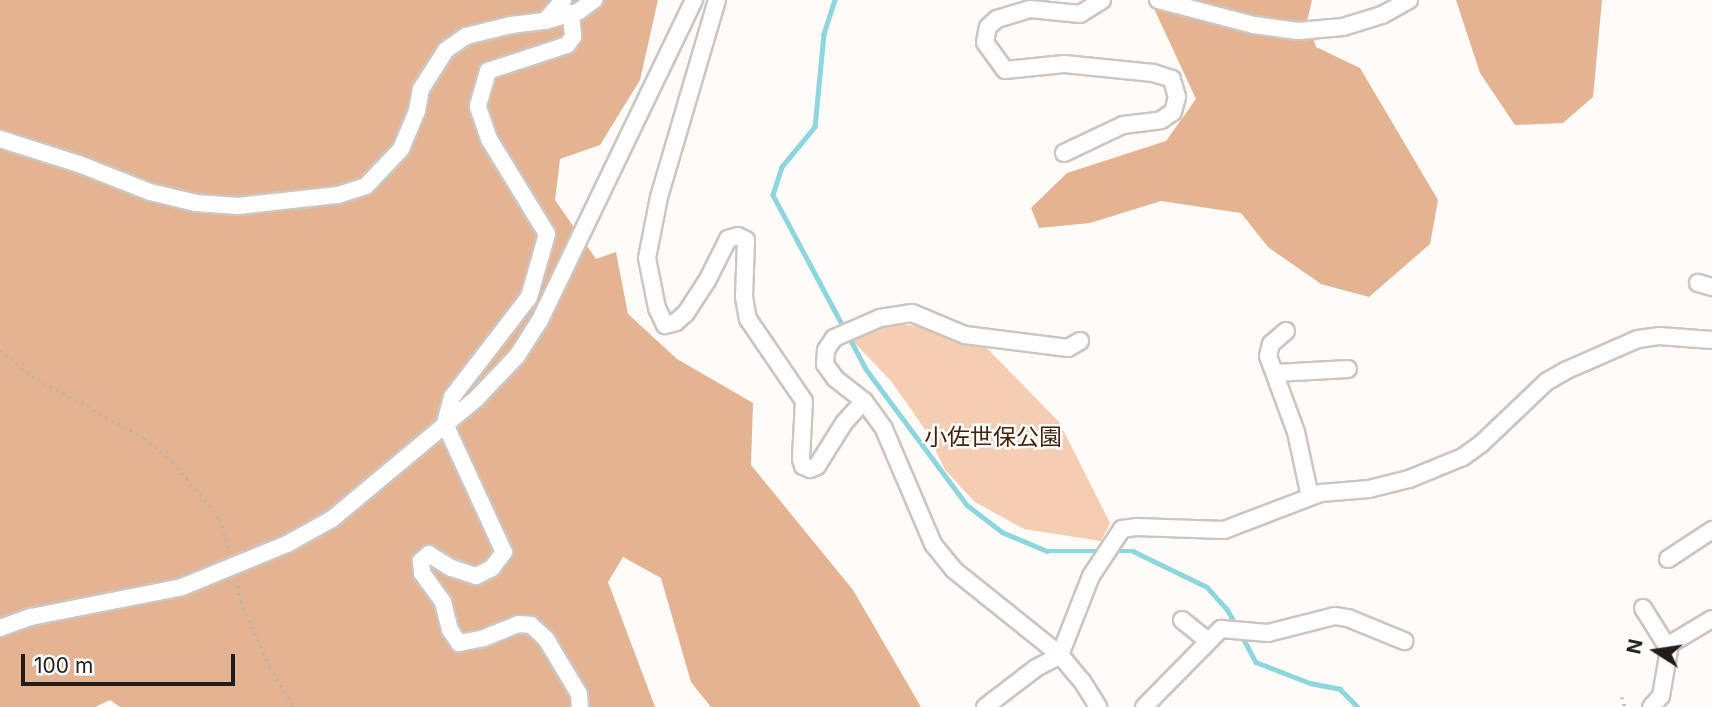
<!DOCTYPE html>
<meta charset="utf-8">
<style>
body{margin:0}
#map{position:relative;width:1712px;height:707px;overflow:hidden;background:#fffbf8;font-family:Inter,"Noto Sans JP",sans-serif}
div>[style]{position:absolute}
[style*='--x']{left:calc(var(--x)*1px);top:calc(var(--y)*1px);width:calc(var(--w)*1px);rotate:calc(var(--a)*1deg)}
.green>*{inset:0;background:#f5cdb2}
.forest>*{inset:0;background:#e4b391}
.stream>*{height:4.5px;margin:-2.25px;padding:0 2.25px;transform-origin:2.25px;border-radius:2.25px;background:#8dd6dd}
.path>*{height:2.5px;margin-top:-1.25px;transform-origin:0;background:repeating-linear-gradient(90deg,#b8b4b2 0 2px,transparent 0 7px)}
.roads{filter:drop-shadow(2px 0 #cdc5bf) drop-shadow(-2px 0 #cdc5bf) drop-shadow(0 2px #cdc5bf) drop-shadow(0 -2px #cdc5bf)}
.minor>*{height:16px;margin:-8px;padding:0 8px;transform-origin:8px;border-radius:8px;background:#fff}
span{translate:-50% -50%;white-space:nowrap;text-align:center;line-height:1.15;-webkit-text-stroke:5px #fff;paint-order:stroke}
.park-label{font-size:23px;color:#432308}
.north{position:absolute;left:1621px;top:616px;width:70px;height:70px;-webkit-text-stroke:5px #fff;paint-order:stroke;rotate:282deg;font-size:19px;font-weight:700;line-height:28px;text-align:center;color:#1f1c1a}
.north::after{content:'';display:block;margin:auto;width:24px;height:32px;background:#1f1c1a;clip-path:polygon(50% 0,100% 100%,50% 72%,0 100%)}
.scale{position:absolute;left:21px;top:654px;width:214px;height:32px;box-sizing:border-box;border:4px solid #1f1c1a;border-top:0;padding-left:9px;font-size:21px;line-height:24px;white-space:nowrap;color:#1f1c1a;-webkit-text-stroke:5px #fff;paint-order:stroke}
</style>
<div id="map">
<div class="green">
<div style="clip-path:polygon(885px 324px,926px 326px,984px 345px,1059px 422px,1110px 523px,1101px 541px,1024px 529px,975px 502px,945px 470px,927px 432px,891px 381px,850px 338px)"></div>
</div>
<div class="forest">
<div style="clip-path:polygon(0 0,658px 0,640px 80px,600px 145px,560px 159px,555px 200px,596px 259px,616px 252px,628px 314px,677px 359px,753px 403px,751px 465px,853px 590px,921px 707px,711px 707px,691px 682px,661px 578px,623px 557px,608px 582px,655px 707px,120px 707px,110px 700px,95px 707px,0 707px)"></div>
<div style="clip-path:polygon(1150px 0,1312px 0,1307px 21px,1316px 47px,1360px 68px,1438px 200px,1430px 244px,1369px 297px,1321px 284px,1268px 247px,1241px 213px,1161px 201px,1090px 223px,1039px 228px,1031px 208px,1067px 173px,1166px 141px,1196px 99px)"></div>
<div style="clip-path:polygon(1456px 0,1602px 0,1593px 97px,1563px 123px,1515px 125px,1480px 73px)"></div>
</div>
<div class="stream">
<div style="--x:835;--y:0;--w:36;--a:108"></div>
<div style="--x:824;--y:34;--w:93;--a:95.5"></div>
<div style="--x:815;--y:127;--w:52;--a:129.5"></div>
<div style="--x:782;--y:167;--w:29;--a:108"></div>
<div style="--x:773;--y:195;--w:153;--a:61.9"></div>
<div style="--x:849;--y:337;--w:36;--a:62"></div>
<div style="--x:866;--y:369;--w:169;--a:53.4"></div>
<div style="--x:967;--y:505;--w:44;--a:37.6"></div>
<div style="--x:1002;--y:532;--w:49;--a:22.9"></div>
<div style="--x:1047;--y:551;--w:57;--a:0"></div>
<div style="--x:1113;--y:551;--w:20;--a:0"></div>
<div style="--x:1133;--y:551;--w:82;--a:25.9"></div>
<div style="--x:1207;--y:587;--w:30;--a:48"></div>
<div style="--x:1227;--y:609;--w:20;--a:60"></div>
<div style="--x:1241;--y:634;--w:32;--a:62"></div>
<div style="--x:1256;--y:662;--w:58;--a:21.3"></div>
<div style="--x:1310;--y:683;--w:31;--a:11"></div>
<div style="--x:1340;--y:689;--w:25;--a:45"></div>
</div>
<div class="path">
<div style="--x:0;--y:350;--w:41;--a:39.1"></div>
<div style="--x:32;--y:376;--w:128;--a:29"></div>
<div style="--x:144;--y:438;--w:38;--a:40"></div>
<div style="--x:173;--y:462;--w:74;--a:50.5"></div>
<div style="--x:220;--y:519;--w:34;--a:73"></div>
<div style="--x:237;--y:579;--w:22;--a:80"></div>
<div style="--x:241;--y:601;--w:72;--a:66.3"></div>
<div style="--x:270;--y:667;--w:47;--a:59"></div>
<div style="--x:1622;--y:697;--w:10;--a:73"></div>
</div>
<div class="roads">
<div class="minor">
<div style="--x:717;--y:0;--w:205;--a:106.4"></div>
<div style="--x:659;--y:197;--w:62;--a:101.1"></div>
<div style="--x:647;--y:258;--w:51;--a:78.7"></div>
<div style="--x:657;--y:308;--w:19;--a:65"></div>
<div style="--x:665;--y:325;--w:11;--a:-15"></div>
<div style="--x:676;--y:322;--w:13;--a:-42"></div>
<div style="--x:686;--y:313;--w:38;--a:-57"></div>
<div style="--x:707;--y:281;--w:47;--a:-63.4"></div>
<div style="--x:728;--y:239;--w:10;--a:-17"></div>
<div style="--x:738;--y:236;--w:9;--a:27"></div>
<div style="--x:746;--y:240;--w:57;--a:92"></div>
<div style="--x:744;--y:297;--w:22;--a:80"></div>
<div style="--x:748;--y:319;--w:99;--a:55.7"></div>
<div style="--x:804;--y:401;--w:58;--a:93"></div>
<div style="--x:801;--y:459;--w:7;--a:74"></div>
<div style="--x:803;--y:466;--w:8;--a:23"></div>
<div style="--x:810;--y:469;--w:8;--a:-23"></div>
<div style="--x:817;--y:466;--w:51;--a:-57.9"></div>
<div style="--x:844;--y:423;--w:30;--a:-48"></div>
<div style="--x:864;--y:401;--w:34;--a:54"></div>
<div style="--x:884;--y:429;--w:125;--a:66.9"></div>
<div style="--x:933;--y:544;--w:33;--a:51"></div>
<div style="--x:954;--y:570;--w:136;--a:38.7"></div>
<div style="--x:1060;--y:655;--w:34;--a:50"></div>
<div style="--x:1082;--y:681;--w:31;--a:58"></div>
<div style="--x:1158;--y:0;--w:99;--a:14.6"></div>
<div style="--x:1254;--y:25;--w:44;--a:7.8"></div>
<div style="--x:1298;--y:31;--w:45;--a:-5.1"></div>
<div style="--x:1343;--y:27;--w:41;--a:-17.1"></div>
<div style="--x:1382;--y:15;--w:31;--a:-29"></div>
<div style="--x:571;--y:13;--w:24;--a:85"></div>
<div style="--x:573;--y:37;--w:10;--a:127"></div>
<div style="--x:567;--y:45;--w:83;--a:161.8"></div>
<div style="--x:488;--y:71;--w:37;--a:106"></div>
<div style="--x:478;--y:107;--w:34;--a:71"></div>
<div style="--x:489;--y:139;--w:111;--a:58.6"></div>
<div style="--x:547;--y:234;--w:66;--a:105.9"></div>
<div style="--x:529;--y:297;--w:126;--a:127.6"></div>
<div style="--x:452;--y:397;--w:28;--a:105"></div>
<div style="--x:445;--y:424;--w:141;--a:65.3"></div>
<div style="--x:504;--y:552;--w:20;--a:127"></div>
<div style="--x:492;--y:568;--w:18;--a:153"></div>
<div style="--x:476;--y:576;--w:26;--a:-162"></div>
<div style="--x:451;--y:568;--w:26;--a:-148"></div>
<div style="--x:429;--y:554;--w:11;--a:139"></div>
<div style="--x:421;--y:561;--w:12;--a:85"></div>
<div style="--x:422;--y:573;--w:36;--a:54"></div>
<div style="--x:443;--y:602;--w:29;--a:76"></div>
<div style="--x:450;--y:630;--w:16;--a:55"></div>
<div style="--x:459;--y:643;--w:25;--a:-11"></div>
<div style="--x:484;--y:638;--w:37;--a:-22"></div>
<div style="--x:518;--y:624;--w:13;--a:4"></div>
<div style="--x:531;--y:625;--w:21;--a:43"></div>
<div style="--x:546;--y:639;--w:64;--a:59"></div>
<div style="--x:579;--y:694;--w:13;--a:86"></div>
<div style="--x:545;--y:21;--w:28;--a:-49"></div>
<div style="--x:0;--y:139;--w:83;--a:17.6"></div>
<div style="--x:79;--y:164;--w:76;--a:21.5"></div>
<div style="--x:150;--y:192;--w:47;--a:13.4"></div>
<div style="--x:196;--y:203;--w:42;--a:4.1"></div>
<div style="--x:238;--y:206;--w:101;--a:-6.3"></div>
<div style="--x:338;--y:195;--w:29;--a:-18"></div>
<div style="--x:366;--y:186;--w:51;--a:-46.6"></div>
<div style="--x:401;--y:149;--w:41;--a:-67.2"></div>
<div style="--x:417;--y:111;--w:22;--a:-80"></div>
<div style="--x:421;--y:89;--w:46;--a:-57.3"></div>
<div style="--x:446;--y:50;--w:24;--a:-35"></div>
<div style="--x:466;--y:36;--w:46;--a:-13.7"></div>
<div style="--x:511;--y:25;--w:34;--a:-7"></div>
<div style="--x:545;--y:21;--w:35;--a:-16"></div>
<div style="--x:579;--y:11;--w:19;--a:-36"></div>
<div style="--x:1064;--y:153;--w:65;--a:-25.4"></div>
<div style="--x:1123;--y:125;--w:38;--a:-7"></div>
<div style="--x:1161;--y:120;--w:14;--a:-34"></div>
<div style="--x:1173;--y:112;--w:16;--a:-75"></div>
<div style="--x:1177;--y:97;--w:19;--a:-106"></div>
<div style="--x:1172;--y:79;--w:20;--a:-162"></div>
<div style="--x:1153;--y:73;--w:89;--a:-174.2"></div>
<div style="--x:1064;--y:64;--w:59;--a:174.2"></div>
<div style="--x:1005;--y:70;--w:34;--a:-126"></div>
<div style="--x:985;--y:42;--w:15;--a:-79"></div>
<div style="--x:988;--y:27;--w:12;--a:-42"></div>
<div style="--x:997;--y:19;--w:34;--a:-17"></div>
<div style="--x:1030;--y:9;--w:50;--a:5.7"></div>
<div style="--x:1080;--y:14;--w:26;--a:-32"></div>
<div style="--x:1698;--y:283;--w:15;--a:16"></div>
<div style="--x:1286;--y:331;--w:20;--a:139"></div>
<div style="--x:1271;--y:344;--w:12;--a:104"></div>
<div style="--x:1268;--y:356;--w:81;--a:69.8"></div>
<div style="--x:1296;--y:432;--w:66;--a:77.8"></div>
<div style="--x:1276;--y:373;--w:72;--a:-3.2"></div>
<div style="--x:864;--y:401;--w:37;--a:-142"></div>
<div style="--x:835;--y:378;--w:17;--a:-126"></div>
<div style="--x:825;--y:364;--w:14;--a:-86"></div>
<div style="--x:826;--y:350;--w:14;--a:-56"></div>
<div style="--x:834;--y:338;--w:50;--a:-23.5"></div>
<div style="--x:880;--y:318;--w:32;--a:-9"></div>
<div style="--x:912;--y:313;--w:57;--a:22.5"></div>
<div style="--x:965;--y:335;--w:104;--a:7.2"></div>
<div style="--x:1068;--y:348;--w:14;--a:-30"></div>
<div style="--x:1668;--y:559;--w:53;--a:-33.4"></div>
<div style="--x:1643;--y:608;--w:47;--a:58"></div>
<div style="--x:1182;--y:620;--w:33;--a:39"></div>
<div style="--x:0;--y:628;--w:33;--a:-20"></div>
<div style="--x:31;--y:617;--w:154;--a:-11.2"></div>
<div style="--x:182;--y:587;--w:113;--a:-22.3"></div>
<div style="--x:287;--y:544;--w:51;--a:-29.1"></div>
<div style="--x:332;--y:519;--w:187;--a:-39.8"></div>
<div style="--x:476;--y:399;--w:59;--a:-46.4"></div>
<div style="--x:517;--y:356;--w:43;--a:-57.4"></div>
<div style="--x:540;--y:320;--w:355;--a:-64.3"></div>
<div style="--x:985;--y:707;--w:64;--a:-37.4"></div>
<div style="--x:1036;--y:668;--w:27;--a:-28"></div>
<div style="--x:1060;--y:655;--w:85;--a:-68.6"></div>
<div style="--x:1091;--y:576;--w:56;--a:-56.6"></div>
<div style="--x:1122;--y:529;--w:14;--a:-8"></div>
<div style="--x:1136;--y:527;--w:88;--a:2"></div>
<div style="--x:1224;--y:530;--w:104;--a:-20.9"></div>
<div style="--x:1321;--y:493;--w:48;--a:-4.8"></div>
<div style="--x:1369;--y:489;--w:41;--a:-14"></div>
<div style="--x:1409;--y:479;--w:58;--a:-22.2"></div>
<div style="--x:1463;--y:457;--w:22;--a:-36"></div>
<div style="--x:1481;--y:444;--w:90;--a:-43.6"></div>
<div style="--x:1546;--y:382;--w:24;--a:-30"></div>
<div style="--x:1567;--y:370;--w:77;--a:-23.6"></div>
<div style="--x:1638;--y:339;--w:21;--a:-8"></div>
<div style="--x:1659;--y:336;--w:53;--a:4.3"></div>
<div style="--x:1144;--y:707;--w:110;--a:-45.4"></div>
<div style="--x:1221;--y:629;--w:47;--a:4.9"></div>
<div style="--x:1268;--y:633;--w:69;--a:-14.2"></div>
<div style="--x:1335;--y:616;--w:13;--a:9"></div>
<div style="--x:1348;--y:618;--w:61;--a:22.3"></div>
<div style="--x:1651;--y:707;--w:15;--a:-48"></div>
<div style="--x:1661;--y:696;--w:53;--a:-80.2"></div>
<div style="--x:1670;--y:644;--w:49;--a:-30.8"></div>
</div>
</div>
<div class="park-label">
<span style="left:993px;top:437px">小佐世保公園</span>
</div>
<div class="north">N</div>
<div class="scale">100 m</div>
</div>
